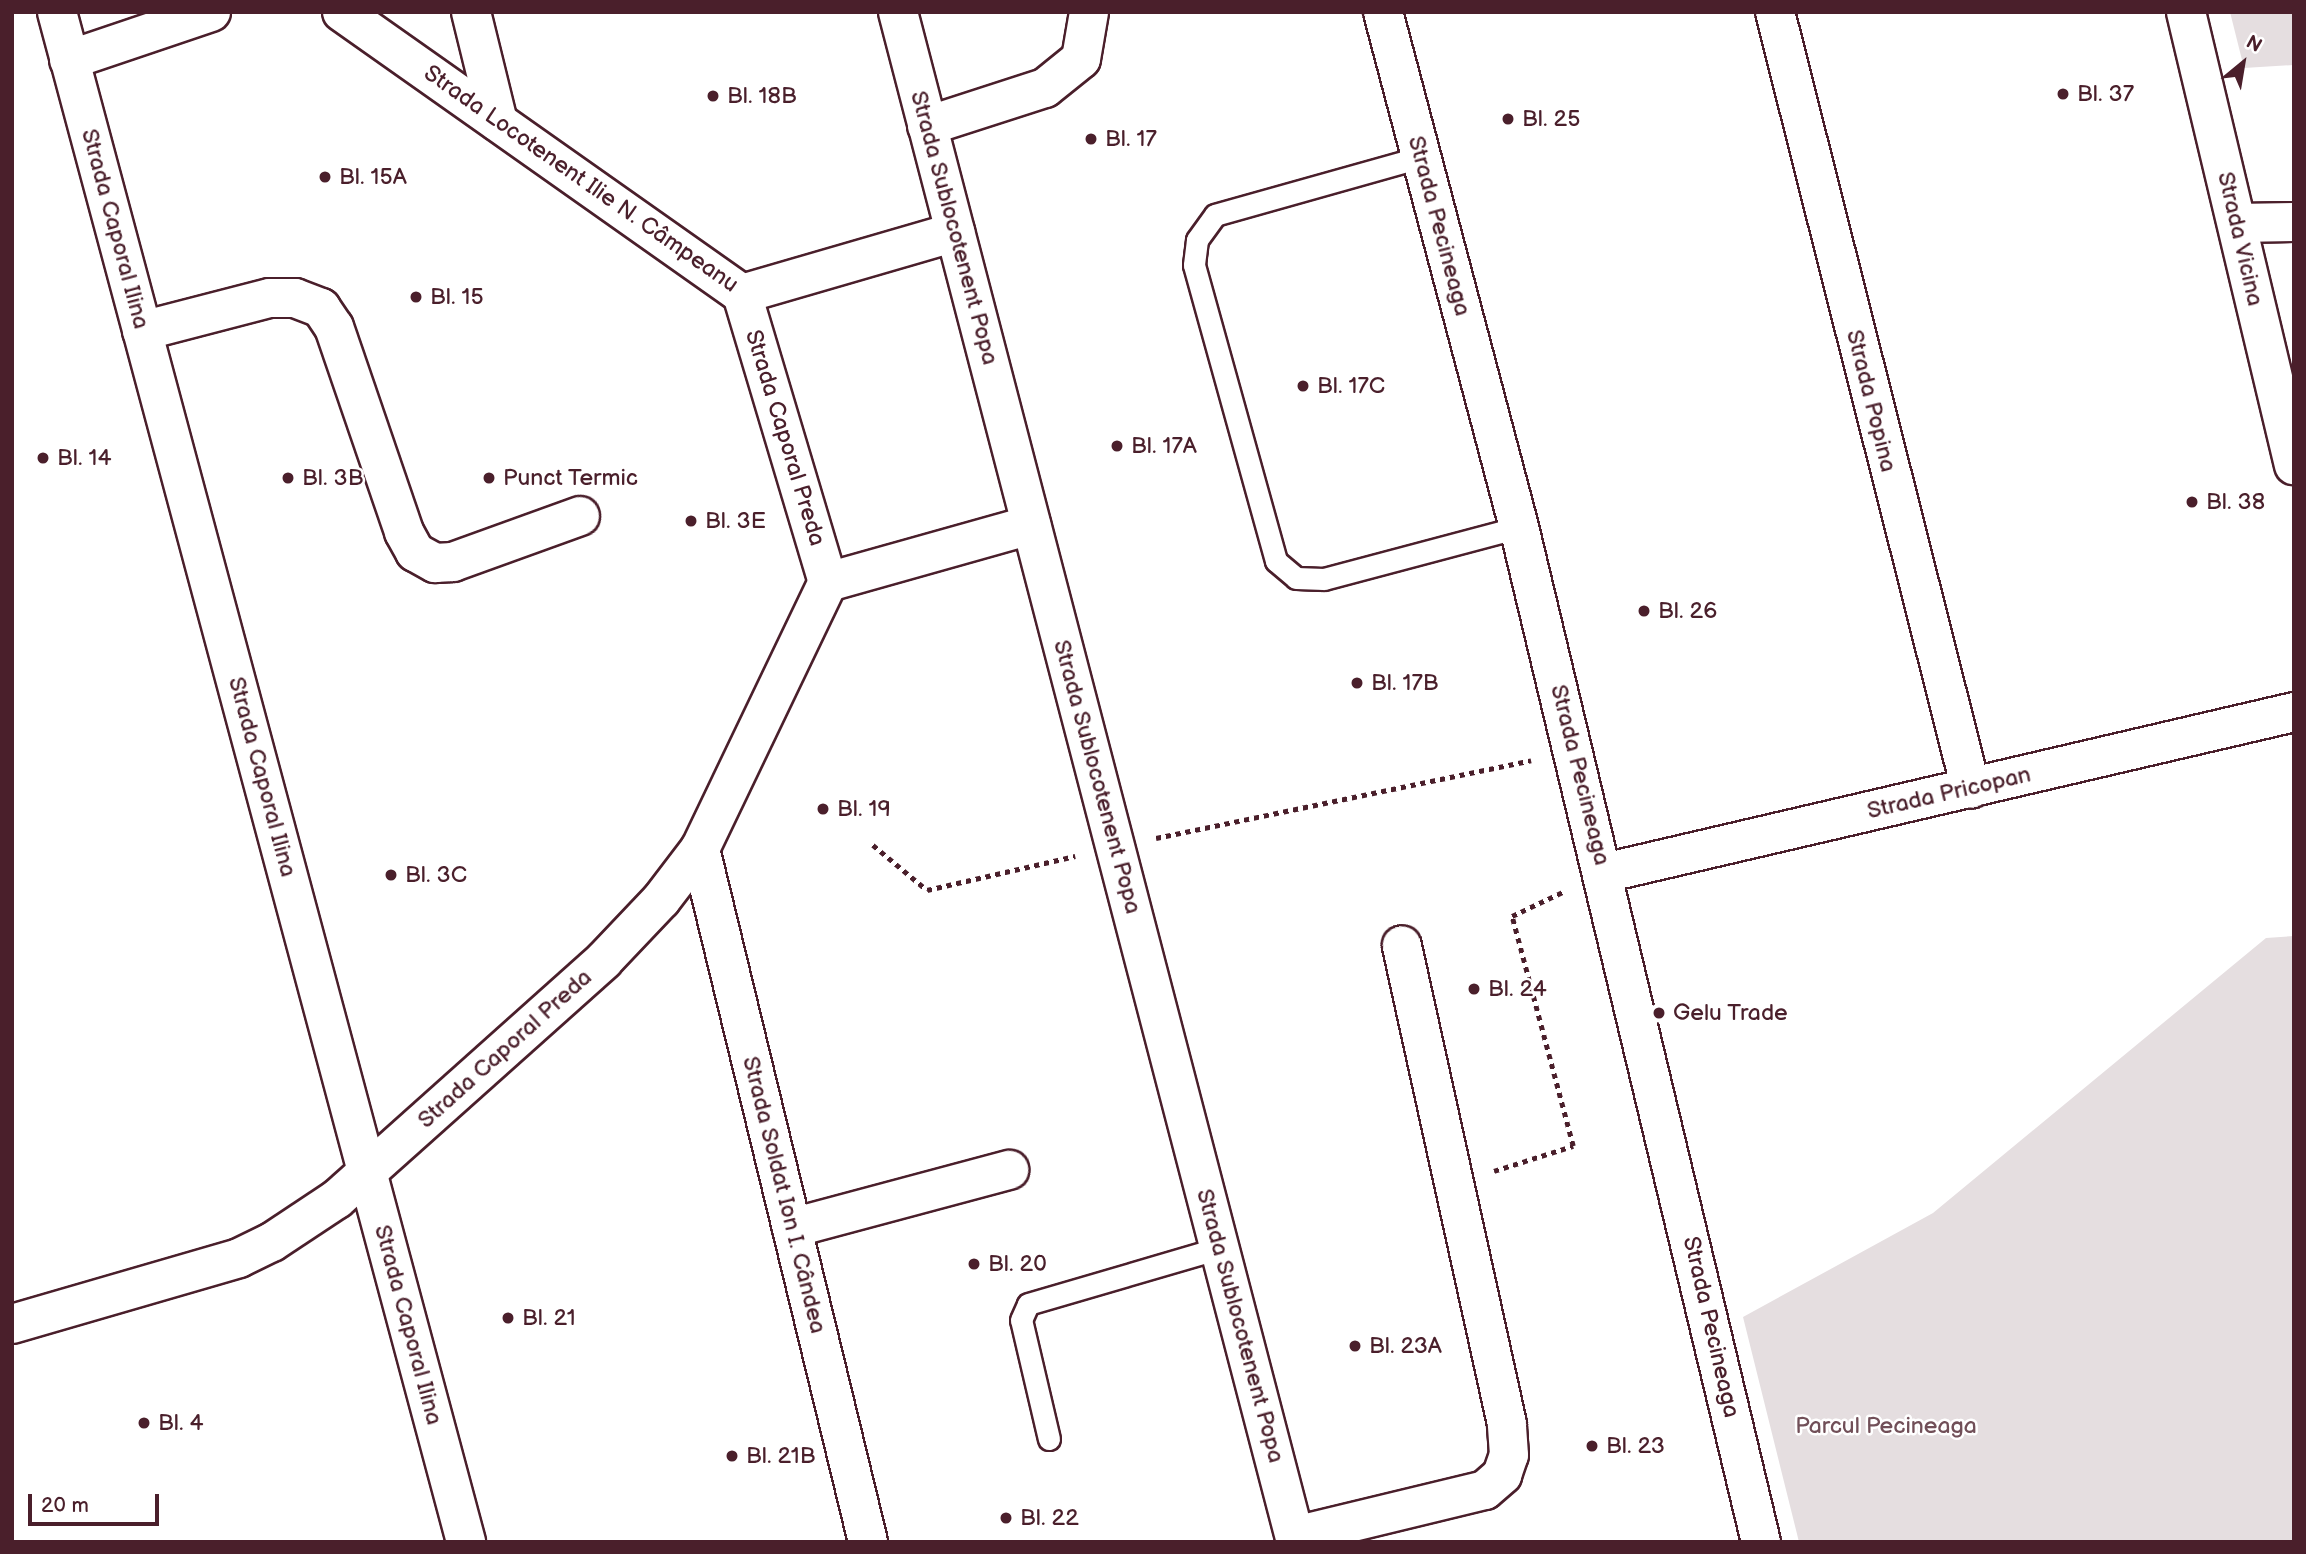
<!DOCTYPE html>
<meta charset="utf-8">
<style>
body{margin:0}
#map{position:relative;width:2306px;height:1554px;overflow:hidden;background:#fff;font-family:"Balsamiq Sans",sans-serif}
div>[style]{position:absolute}
[style*='--x']{left:calc(var(--x)*1px);top:calc(var(--y)*1px);width:calc(var(--w)*1px);rotate:calc(var(--a)*1deg)}
.green>*{inset:0;background:#e5dee0}
.path>*{height:4.5px;margin-top:-2.25px;transform-origin:0;background:repeating-linear-gradient(90deg,#4a1f2b 0 5px,transparent 0 10px)}
.roads{filter:drop-shadow(2px 0 #4a1f2b) drop-shadow(-2px 0 #4a1f2b) drop-shadow(0 2px #4a1f2b) drop-shadow(0 -2px #4a1f2b)}
.lane>*{height:21px;margin:-10.5px;padding:0 10.5px;transform-origin:10.5px;border-radius:10.5px;background:#fff}
.street>*{height:38px;margin:-19px;padding:0 19px;transform-origin:19px;border-radius:19px;background:#fff}
.secondary>*{height:38px;margin:-19px;padding:0 19px;transform-origin:19px;border-radius:19px;background:#fff}
.dots>*{width:19px;height:19px;translate:-50% -50%;box-sizing:border-box;border:4px solid #fff;border-radius:50%}
span{translate:-50% -50%;white-space:nowrap;text-align:center;line-height:1.15;-webkit-text-stroke:5px #fff;paint-order:stroke}
.poi-label{font-size:23px;color:#4a1f2b}
.left{translate:0 -50%;text-align:left}
.street-label{font-size:23px;color:#4a1f2b}
.park-label{font-size:23px;color:#714f58}
.frame{position:absolute;inset:0;border:14px solid #4a1f2b;pointer-events:none}
.north{position:absolute;left:2208px;top:28px;width:70px;height:70px;-webkit-text-stroke:5px #fff;paint-order:stroke;rotate:30deg;font-size:19px;font-weight:700;line-height:28px;text-align:center;color:#4a1f2b}
.north::after{content:'';display:block;margin:auto;width:24px;height:32px;background:#4a1f2b;clip-path:polygon(50% 0,100% 100%,50% 72%,0 100%)}
.scale{position:absolute;left:28px;top:1494px;width:131px;height:32px;box-sizing:border-box;border:4px solid #4a1f2b;border-top:0;padding-left:9px;font-size:21px;line-height:24px;white-space:nowrap;color:#4a1f2b;-webkit-text-stroke:5px #fff;paint-order:stroke}
</style>
<div id="map">
<div class="green">
<div style="clip-path:polygon(2230px 12px,2294px 12px,2294px 65px,2244px 68px)"></div>
<div style="clip-path:polygon(2294px 936px,2294px 1542px,1799px 1542px,1743px 1317px,1933px 1213px,2266px 938px)"></div>
</div>
<div class="path">
<div style="--x:1156;--y:838;--w:383;--a:-11.7"></div>
<div style="--x:873;--y:845;--w:70;--a:39.8"></div>
<div style="--x:927;--y:890;--w:152;--a:-12.9"></div>
<div style="--x:1494;--y:1171;--w:83;--a:-17.6"></div>
<div style="--x:1573;--y:1146;--w:238;--a:-104.9"></div>
<div style="--x:1512;--y:916;--w:59;--a:-25.3"></div>
</div>
<div class="roads">
<div class="lane">
<div style="--x:1421;--y:157;--w:214;--a:164.3"></div>
<div style="--x:1215;--y:215;--w:31;--a:126"></div>
<div style="--x:1197;--y:240;--w:25;--a:97"></div>
<div style="--x:1194;--y:265;--w:307;--a:74.5"></div>
<div style="--x:1276;--y:561;--w:26;--a:40"></div>
<div style="--x:1296;--y:578;--w:28;--a:2"></div>
<div style="--x:1324;--y:579;--w:202;--a:-14.9"></div>
<div style="--x:1049;--y:1439;--w:122;--a:-103.2"></div>
<div style="--x:1021;--y:1320;--w:17;--a:-66"></div>
<div style="--x:1028;--y:1304;--w:199;--a:-16.3"></div>
</div>
<div class="street">
<div style="--x:57;--y:12;--w:1584;--a:75.03"></div>
<div style="--x:342;--y:12;--w:489;--a:35.2"></div>
<div style="--x:471;--y:12;--w:113;--a:76.2"></div>
<div style="--x:898;--y:12;--w:1581;--a:75.42"></div>
<div style="--x:1775;--y:12;--w:801;--a:75.84"></div>
<div style="--x:2186;--y:12;--w:466;--a:76.6"></div>
<div style="--x:69;--y:60;--w:150;--a:-18.7"></div>
<div style="--x:927;--y:126;--w:124;--a:-17.9"></div>
<div style="--x:1045;--y:88;--w:46;--a:-38.9"></div>
<div style="--x:1081;--y:59;--w:48;--a:-80.3"></div>
<div style="--x:2237;--y:223;--w:57;--a:-1"></div>
<div style="--x:742;--y:294;--w:301;--a:73.4"></div>
<div style="--x:742;--y:294;--w:222;--a:-16.2"></div>
<div style="--x:142;--y:331;--w:132;--a:-14.5"></div>
<div style="--x:270;--y:298;--w:25;--a:0"></div>
<div style="--x:295;--y:298;--w:28;--a:21"></div>
<div style="--x:321;--y:308;--w:23;--a:56"></div>
<div style="--x:334;--y:327;--w:217;--a:71.1"></div>
<div style="--x:404;--y:532;--w:23;--a:61"></div>
<div style="--x:415;--y:552;--w:23;--a:29"></div>
<div style="--x:435;--y:563;--w:18;--a:-3"></div>
<div style="--x:453;--y:562;--w:135;--a:-19.9"></div>
<div style="--x:700;--y:849;--w:713;--a:76.37"></div>
<div style="--x:1604;--y:873;--w:709;--a:-13.13"></div>
<div style="--x:792;--y:1228;--w:225;--a:-15"></div>
<div style="--x:12;--y:1324;--w:236;--a:-16.2"></div>
<div style="--x:239;--y:1258;--w:37;--a:-26"></div>
<div style="--x:272;--y:1242;--w:78;--a:-33.5"></div>
<div style="--x:337;--y:1199;--w:358;--a:-41.8"></div>
<div style="--x:604;--y:960;--w:83;--a:-46.5"></div>
<div style="--x:661;--y:900;--w:64;--a:-52.6"></div>
<div style="--x:700;--y:849;--w:296;--a:-64.4"></div>
<div style="--x:828;--y:582;--w:211;--a:-15.7"></div>
<div style="--x:1295;--y:1536;--w:195;--a:-13.6"></div>
<div style="--x:1485;--y:1490;--w:23;--a:-41"></div>
<div style="--x:1502;--y:1475;--w:21;--a:-71"></div>
<div style="--x:1509;--y:1455;--w:31;--a:-94"></div>
<div style="--x:1507;--y:1424;--w:490;--a:-102.4"></div>
</div>
<div class="secondary">
<div style="--x:1383;--y:12;--w:533;--a:75.21"></div>
<div style="--x:1519;--y:527;--w:1043;--a:76.59"></div>
</div>
</div>
<div class="dots">
<div style="left:2063px;top:94px;background:#4a1f2b"></div>
<div style="left:713px;top:96px;background:#4a1f2b"></div>
<div style="left:1508px;top:119px;background:#4a1f2b"></div>
<div style="left:1091px;top:139px;background:#4a1f2b"></div>
<div style="left:325px;top:177px;background:#4a1f2b"></div>
<div style="left:416px;top:297px;background:#4a1f2b"></div>
<div style="left:1303px;top:386px;background:#4a1f2b"></div>
<div style="left:1117px;top:446px;background:#4a1f2b"></div>
<div style="left:43px;top:458px;background:#4a1f2b"></div>
<div style="left:288px;top:478px;background:#4a1f2b"></div>
<div style="left:489px;top:478px;background:#4a1f2b"></div>
<div style="left:2192px;top:502px;background:#4a1f2b"></div>
<div style="left:691px;top:521px;background:#4a1f2b"></div>
<div style="left:1644px;top:611px;background:#4a1f2b"></div>
<div style="left:1357px;top:683px;background:#4a1f2b"></div>
<div style="left:823px;top:809px;background:#4a1f2b"></div>
<div style="left:391px;top:875px;background:#4a1f2b"></div>
<div style="left:1474px;top:989px;background:#4a1f2b"></div>
<div style="left:1659px;top:1013px;background:#4a1f2b"></div>
<div style="left:974px;top:1264px;background:#4a1f2b"></div>
<div style="left:508px;top:1318px;background:#4a1f2b"></div>
<div style="left:1355px;top:1346px;background:#4a1f2b"></div>
<div style="left:144px;top:1423px;background:#4a1f2b"></div>
<div style="left:1592px;top:1446px;background:#4a1f2b"></div>
<div style="left:732px;top:1456px;background:#4a1f2b"></div>
<div style="left:1006px;top:1518px;background:#4a1f2b"></div>
</div>
<div class="poi-label">
<span class="left" style="left:2077px;top:94px">Bl. 37</span>
<span class="left" style="left:727px;top:96px">Bl. 18B</span>
<span class="left" style="left:1522px;top:119px">Bl. 25</span>
<span class="left" style="left:1105px;top:139px">Bl. 17</span>
<span class="left" style="left:339px;top:177px">Bl. 15A</span>
<span class="left" style="left:430px;top:297px">Bl. 15</span>
<span class="left" style="left:1317px;top:386px">Bl. 17C</span>
<span class="left" style="left:1131px;top:446px">Bl. 17A</span>
<span class="left" style="left:57px;top:458px">Bl. 14</span>
<span class="left" style="left:302px;top:478px">Bl. 3B</span>
<span class="left" style="left:503px;top:478px">Punct Termic</span>
<span class="left" style="left:2206px;top:502px">Bl. 38</span>
<span class="left" style="left:705px;top:521px">Bl. 3E</span>
<span class="left" style="left:1658px;top:611px">Bl. 26</span>
<span class="left" style="left:1371px;top:683px">Bl. 17B</span>
<span class="left" style="left:837px;top:809px">Bl. 19</span>
<span class="left" style="left:405px;top:875px">Bl. 3C</span>
<span class="left" style="left:1488px;top:989px">Bl. 24</span>
<span class="left" style="left:1673px;top:1013px">Gelu Trade</span>
<span class="left" style="left:988px;top:1264px">Bl. 20</span>
<span class="left" style="left:522px;top:1318px">Bl. 21</span>
<span class="left" style="left:1369px;top:1346px">Bl. 23A</span>
<span class="left" style="left:158px;top:1423px">Bl. 4</span>
<span class="left" style="left:1606px;top:1446px">Bl. 23</span>
<span class="left" style="left:746px;top:1456px">Bl. 21B</span>
<span class="left" style="left:1020px;top:1518px">Bl. 22</span>
</div>
<div class="street-label">
<span style="left:581px;top:179px;rotate:35deg">Strada Locotenent Ilie N. Câmpeanu</span>
<span style="left:1439px;top:226px;rotate:75deg">Strada Pecineaga</span>
<span style="left:954px;top:228px;rotate:75deg">Strada Sublocotenent Popa</span>
<span style="left:115px;top:229px;rotate:75deg">Strada Caporal Ilina</span>
<span style="left:2240px;top:239px;rotate:77deg">Strada Vicina</span>
<span style="left:1871px;top:401px;rotate:76deg">Strada Popina</span>
<span style="left:785px;top:438px;rotate:73deg">Strada Caporal Preda</span>
<span style="left:1580px;top:775px;rotate:76deg">Strada Pecineaga</span>
<span style="left:262px;top:777px;rotate:75deg">Strada Caporal Ilina</span>
<span style="left:1097px;top:777px;rotate:75deg">Strada Sublocotenent Popa</span>
<span style="left:1949px;top:793px;rotate:-13deg">Strada Pricopan</span>
<span style="left:505px;top:1049px;rotate:-42deg">Strada Caporal Preda</span>
<span style="left:784px;top:1195px;rotate:76deg">Strada Soldat Ion I. Cândea</span>
<span style="left:408px;top:1325px;rotate:75deg">Strada Caporal Ilina</span>
<span style="left:1240px;top:1326px;rotate:75deg">Strada Sublocotenent Popa</span>
<span style="left:1711px;top:1327px;rotate:77deg">Strada Pecineaga</span>
</div>
<div class="park-label">
<span style="left:1886px;top:1426px">Parcul Pecineaga</span>
</div>
<div class="frame"></div>
<div class="north">N</div>
<div class="scale">20 m</div>
</div>
